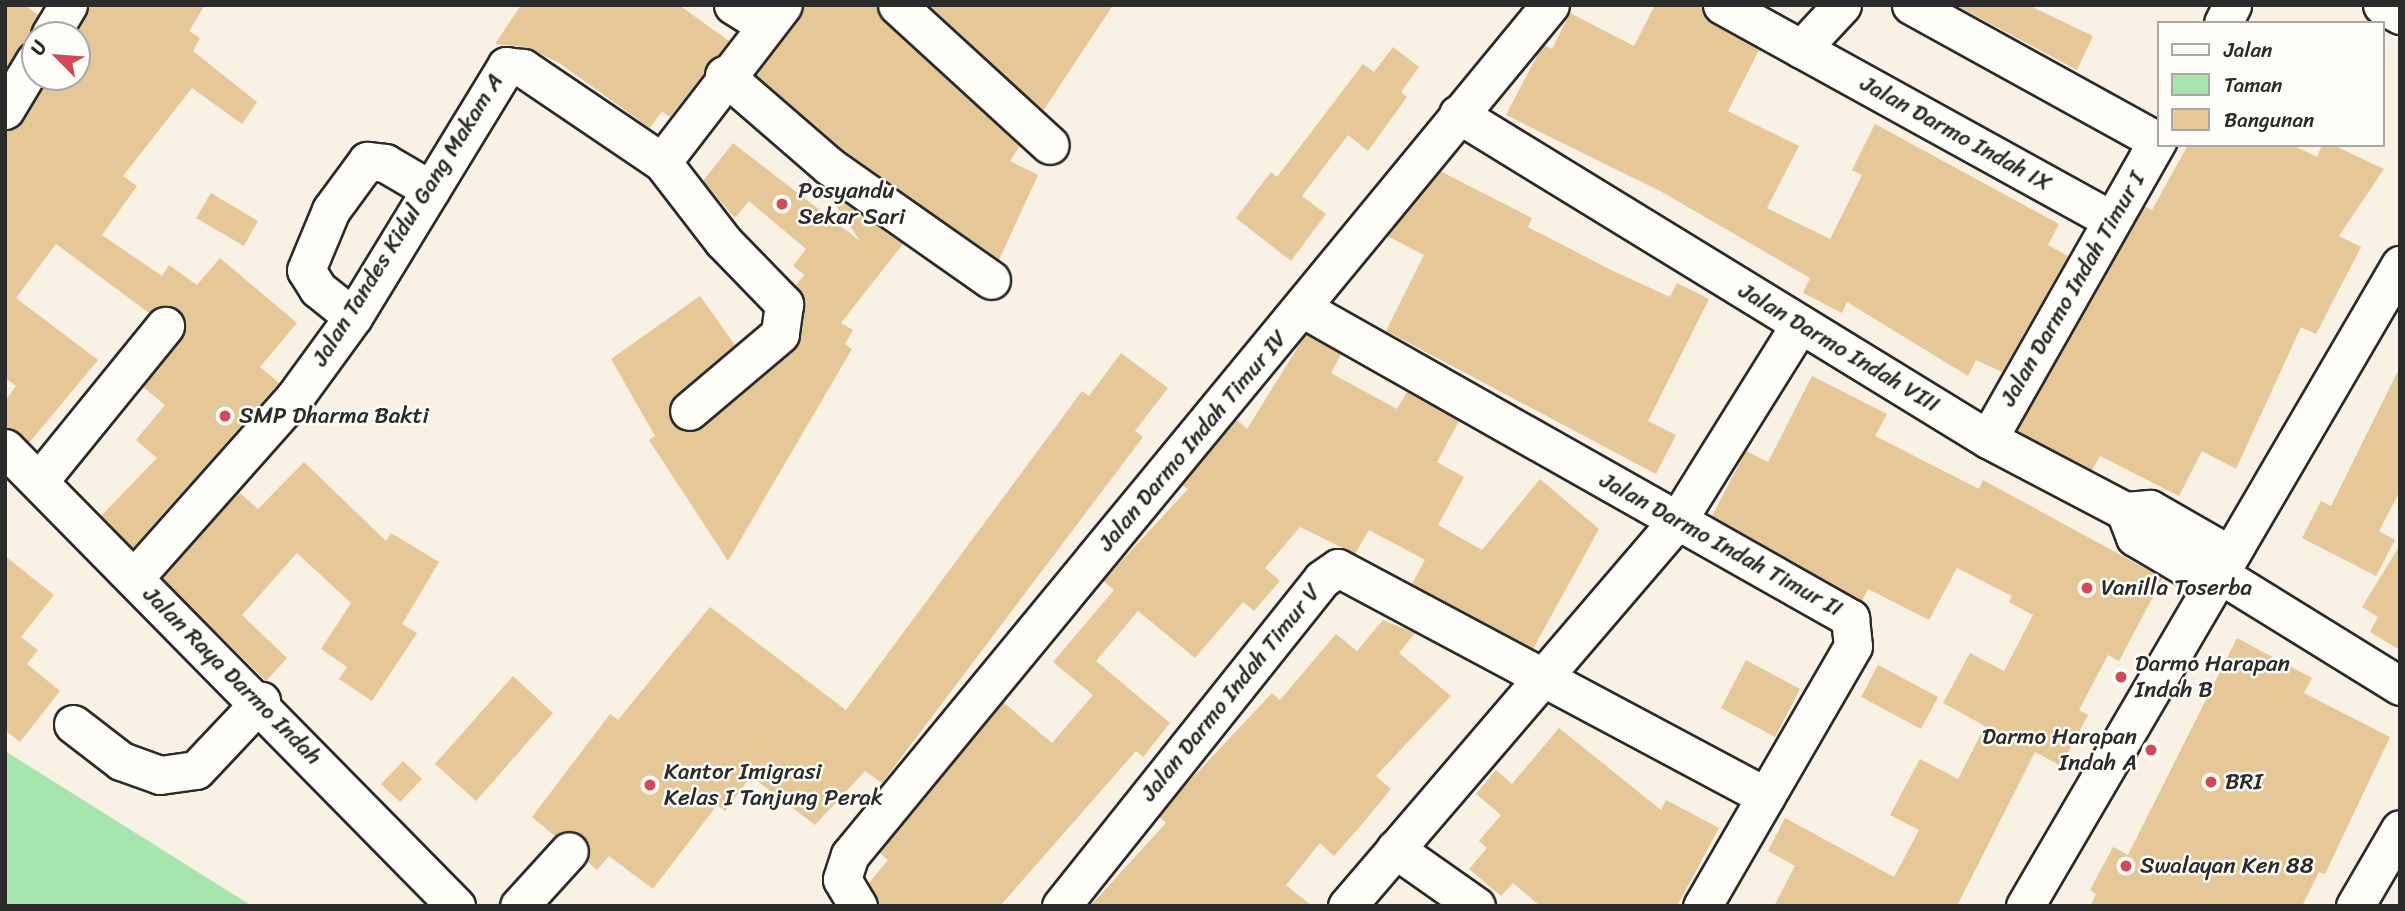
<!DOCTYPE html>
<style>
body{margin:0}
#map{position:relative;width:2405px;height:911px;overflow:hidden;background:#f8f1e4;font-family:Sriracha,sans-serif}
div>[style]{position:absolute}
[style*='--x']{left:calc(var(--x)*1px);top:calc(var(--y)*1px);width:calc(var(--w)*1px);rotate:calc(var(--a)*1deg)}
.green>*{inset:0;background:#a6e5ad}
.building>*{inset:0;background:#e5c798}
.roads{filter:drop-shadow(2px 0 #2b2b2b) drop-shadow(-2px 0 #2b2b2b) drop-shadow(0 2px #2b2b2b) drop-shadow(0 -2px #2b2b2b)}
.minor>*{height:37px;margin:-18.5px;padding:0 18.5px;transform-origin:18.5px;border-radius:18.5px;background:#fdfcf7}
.dots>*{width:19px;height:19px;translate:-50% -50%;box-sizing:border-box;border:4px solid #fdfcf7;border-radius:50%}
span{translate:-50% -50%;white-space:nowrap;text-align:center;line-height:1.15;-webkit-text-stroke:5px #fdfcf7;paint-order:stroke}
.street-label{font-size:23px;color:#2b2b2b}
.poi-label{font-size:23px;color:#2b2b2b}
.left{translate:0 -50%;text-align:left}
.right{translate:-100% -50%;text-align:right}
.frame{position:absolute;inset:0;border:7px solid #2b2b2b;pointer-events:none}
.legend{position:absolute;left:2157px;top:21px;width:228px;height:126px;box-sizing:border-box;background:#fdfcf7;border:2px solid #a9a8a5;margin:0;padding:9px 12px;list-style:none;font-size:21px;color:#2b2b2b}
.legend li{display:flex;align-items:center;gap:14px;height:35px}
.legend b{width:35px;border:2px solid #a9a8a5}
.north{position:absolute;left:21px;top:21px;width:70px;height:70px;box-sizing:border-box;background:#fdfcf7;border:2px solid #a9a8a5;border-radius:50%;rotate:295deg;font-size:19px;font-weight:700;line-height:28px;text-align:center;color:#2b2b2b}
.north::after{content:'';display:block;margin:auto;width:24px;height:32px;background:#d1495b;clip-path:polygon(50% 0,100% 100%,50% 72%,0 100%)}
</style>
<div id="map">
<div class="green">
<div style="clip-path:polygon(5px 751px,252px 906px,5px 906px)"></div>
</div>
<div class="building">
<div style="clip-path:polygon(5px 5px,25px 5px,38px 15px,30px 40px,5px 69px)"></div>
<div style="clip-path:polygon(89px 5px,205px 5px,189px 31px,200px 38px,193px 51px,257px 102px,242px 124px,192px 88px,123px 176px,137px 186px,102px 235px,162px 276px,169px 265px,197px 285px,220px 258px,297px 323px,260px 367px,279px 383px,133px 548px,101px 516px,157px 458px,136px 440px,165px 405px,143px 387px,182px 339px,186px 329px,179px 310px,168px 305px,149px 313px,56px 244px,16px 298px,98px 360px,29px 443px,5px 428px,5px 401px,16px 386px,5px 378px,5px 131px,23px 121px,49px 77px,77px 77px,74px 35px)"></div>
<div style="clip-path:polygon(521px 5px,679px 5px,729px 41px,670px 117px,662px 111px,650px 128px,559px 63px,526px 47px,495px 44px)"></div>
<div style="clip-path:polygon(804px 5px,877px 5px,883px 20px,1020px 146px,1010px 161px,1038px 175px,999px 260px,842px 149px,756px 75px)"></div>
<div style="clip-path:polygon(928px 5px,1113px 5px,1043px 111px)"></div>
<div style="clip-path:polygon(1655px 5px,1701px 5px,1711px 23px,1759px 50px,1728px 111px,1799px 146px,1767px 208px,1830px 239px,1862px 175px,1852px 170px,1875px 124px,2059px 224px,2048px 245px,2068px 256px,2002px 372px,1976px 360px,1968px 376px,1847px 302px,1842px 313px,1803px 293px,1810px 278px,1662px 192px,1506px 115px,1539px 52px,1544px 45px,1552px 49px,1570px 13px,1634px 46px)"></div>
<div style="clip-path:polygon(1955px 5px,2028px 5px,2093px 36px,2077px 70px)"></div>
<div style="clip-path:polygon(1393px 47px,1419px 67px,1401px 92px,1407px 97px,1368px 151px,1348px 135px,1302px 196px,1326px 214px,1291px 261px,1236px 218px,1271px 172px,1277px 177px,1363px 64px,1374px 72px)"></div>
<div style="clip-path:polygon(733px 143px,860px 241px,824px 188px,903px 244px,841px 323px,853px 330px,845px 344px,852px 349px,728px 561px,649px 440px,655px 436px,611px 359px,700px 296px,735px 345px,670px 403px,673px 424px,692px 432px,794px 349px,805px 306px,795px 286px,805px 275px,793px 266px,806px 249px,749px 201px,735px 218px,703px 181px)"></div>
<div style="clip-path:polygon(2188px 145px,2292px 145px,2317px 157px,2322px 145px,2333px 145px,2384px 169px,2339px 236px,2361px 247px,2316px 334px,2301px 327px,2236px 469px,2202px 451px,2179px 496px,2100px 456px,2092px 470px,2017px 431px,2144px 206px,2152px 210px)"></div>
<div style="clip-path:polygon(1440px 171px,1532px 218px,1528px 227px,1611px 270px,1670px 297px,1677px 283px,1709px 299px,1648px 421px,1676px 435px,1656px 474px,1386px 331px,1424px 255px,1387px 236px)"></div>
<div style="clip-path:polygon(211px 193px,258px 221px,244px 246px,196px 218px)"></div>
<div style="clip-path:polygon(1306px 334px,1341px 354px,1331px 373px,1397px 409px,1407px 392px,1459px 421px,1437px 462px,1464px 477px,1438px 525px,1482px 550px,1540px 479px,1599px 529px,1533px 649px,1412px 584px,1425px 560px,1369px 530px,1355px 554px,1300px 527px,1265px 568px,1280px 581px,1254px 611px,1243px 602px,1195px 658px,1138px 611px,1096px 661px,1170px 723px,1143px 757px,1136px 751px,1000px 906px,879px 906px,869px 883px,888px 860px,879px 852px,1003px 702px,1052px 743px,1093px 695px,1053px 662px,1114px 590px,1103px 581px,1188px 489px,1182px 485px,1236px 419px,1247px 429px)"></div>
<div style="clip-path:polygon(1121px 353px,1168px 388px,1135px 431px,1143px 437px,882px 783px,865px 771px,815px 825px,751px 776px,725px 811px,717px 805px,653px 889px,609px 856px,597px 870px,587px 861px,589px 845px,583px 835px,555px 836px,532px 817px,610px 714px,618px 720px,710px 607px,846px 710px,1082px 391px,1089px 396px)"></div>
<div style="clip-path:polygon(2400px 367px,2400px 491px,2379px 531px,2395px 540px,2376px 576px,2302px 538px,2321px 501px,2331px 506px)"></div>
<div style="clip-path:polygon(1812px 376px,1887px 414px,1875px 436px,1979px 489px,1983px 480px,2163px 578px,2119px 661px,2108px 655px,2079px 710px,2088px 715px,2061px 766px,2035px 752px,1957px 906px,1774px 906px,1795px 866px,1768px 851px,1785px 818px,1894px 877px,1919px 830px,1890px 815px,1920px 759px,1958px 779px,1985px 726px,1943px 703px,1970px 653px,2004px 671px,2033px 615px,2009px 602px,2012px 596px,1957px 568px,1929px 620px,1868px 589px,1862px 601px,1712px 516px,1746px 451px,1768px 462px)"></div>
<div style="clip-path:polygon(304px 462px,386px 541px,391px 533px,439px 562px,402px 624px,417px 633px,372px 701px,339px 679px,347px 667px,321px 649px,351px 603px,297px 553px,242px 615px,287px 658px,266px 681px,162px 578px,239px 492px,258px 509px)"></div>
<div style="clip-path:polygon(2400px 545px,2400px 650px,2370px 632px,2378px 617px,2362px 607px)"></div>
<div style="clip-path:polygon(5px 556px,54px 595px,21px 637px,38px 650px,27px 664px,60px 691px,20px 742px,5px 730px)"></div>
<div style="clip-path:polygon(1383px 620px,1415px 633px,1399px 653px,1451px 696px,1376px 776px,1391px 789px,1363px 823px,1334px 856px,1320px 843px,1286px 885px,1312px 906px,1090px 906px,1166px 823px,1159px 817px,1179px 792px,1272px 693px,1280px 700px,1336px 634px,1357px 651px)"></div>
<div style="clip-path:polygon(2237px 638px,2312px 678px,2304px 693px,2390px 737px,2325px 874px,2319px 872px,2302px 906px,2090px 906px,2096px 894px,2090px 890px,2113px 847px,2128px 855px)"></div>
<div style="clip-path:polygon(1746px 660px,1800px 689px,1775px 737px,1721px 708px)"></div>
<div style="clip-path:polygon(1878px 665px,1938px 697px,1921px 729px,1861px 697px)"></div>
<div style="clip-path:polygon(513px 676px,553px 713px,476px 801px,435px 764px)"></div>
<div style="clip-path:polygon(1559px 728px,1661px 810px,1666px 800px,1719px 828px,1677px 906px,1540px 906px,1513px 883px,1501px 896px,1469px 869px,1487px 848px,1479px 841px,1501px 815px,1476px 794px,1496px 770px,1512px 784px)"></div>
<div style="clip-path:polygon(403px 761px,422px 779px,400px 802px,381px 784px)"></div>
</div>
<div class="roads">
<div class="minor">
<div style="--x:733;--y:5;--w:38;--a:32"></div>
<div style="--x:897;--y:5;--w:207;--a:42.5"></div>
<div style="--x:1722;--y:5;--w:444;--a:28.9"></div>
<div style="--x:1911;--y:5;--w:281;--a:28.9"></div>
<div style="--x:2382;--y:5;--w:21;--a:29"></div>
<div style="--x:2223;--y:23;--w:20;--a:-63"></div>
<div style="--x:50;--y:35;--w:35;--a:-59"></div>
<div style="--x:1801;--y:49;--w:60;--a:-47"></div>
<div style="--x:724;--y:75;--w:139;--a:40.9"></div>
<div style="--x:829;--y:166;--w:198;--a:35.1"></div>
<div style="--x:5;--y:110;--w:58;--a:-59"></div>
<div style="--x:1458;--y:114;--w:622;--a:31.52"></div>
<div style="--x:1988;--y:439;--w:155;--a:27.7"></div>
<div style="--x:2125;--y:511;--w:25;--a:-5"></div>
<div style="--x:2150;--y:509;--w:92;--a:29.9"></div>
<div style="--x:662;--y:162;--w:198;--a:-52.4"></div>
<div style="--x:1302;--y:308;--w:630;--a:29.5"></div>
<div style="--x:1850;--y:618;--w:28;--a:84"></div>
<div style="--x:1853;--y:646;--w:301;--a:120.1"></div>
<div style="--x:353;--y:317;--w:45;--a:-141.3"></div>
<div style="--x:318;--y:289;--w:22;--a:-122"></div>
<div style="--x:306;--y:270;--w:65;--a:-67.4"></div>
<div style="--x:331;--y:210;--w:61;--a:-53.7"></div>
<div style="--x:367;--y:161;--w:18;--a:6"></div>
<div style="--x:385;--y:163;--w:53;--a:30.4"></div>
<div style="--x:1988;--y:439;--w:344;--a:-60.4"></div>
<div style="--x:5;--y:448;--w:643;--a:45.44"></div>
<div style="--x:39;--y:481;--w:200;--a:-50.9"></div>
<div style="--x:2125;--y:511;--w:28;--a:69"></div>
<div style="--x:2135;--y:537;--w:91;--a:30.5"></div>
<div style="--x:2219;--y:574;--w:213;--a:31.7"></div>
<div style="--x:134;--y:578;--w:241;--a:-48.4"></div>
<div style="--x:294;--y:398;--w:100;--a:-53.9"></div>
<div style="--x:353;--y:317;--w:294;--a:-58.6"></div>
<div style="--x:506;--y:66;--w:17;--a:7"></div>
<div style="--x:523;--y:68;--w:168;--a:34.1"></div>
<div style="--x:662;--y:162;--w:100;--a:52.3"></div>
<div style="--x:723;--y:241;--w:88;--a:45.9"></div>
<div style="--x:784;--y:304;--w:30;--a:98"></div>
<div style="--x:780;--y:334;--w:119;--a:139.8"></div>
<div style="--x:73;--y:724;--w:61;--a:37.6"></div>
<div style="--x:121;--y:761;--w:41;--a:19.7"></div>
<div style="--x:160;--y:775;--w:36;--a:-8"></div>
<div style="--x:196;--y:770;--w:95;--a:-46.7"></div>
<div style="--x:1395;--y:849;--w:99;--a:35.1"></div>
<div style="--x:519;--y:906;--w:74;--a:-47.7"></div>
<div style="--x:858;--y:906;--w:31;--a:-121"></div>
<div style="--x:842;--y:879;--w:25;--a:-72"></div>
<div style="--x:850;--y:855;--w:1101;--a:-50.53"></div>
<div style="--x:1061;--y:906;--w:418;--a:-51.4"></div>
<div style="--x:1322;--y:579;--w:19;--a:-35"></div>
<div style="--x:1338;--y:568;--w:485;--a:28.1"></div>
<div style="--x:1347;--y:906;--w:507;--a:-49.4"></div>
<div style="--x:1677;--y:521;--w:232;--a:-58"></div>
<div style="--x:2025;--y:906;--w:743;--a:-59.67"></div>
<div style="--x:2355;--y:906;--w:89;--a:-59.7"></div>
</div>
</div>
<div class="dots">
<div style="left:782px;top:204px;background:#d1495b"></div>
<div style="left:225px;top:416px;background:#d1495b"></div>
<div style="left:2087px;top:588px;background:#d1495b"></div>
<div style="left:2121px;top:677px;background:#d1495b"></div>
<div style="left:2151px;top:750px;background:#d1495b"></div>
<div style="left:2211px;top:782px;background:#d1495b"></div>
<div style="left:650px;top:785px;background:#d1495b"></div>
<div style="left:2126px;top:866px;background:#d1495b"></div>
</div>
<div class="street-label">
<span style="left:1956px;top:134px;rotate:29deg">Jalan Darmo Indah IX</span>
<span style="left:408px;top:220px;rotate:-58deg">Jalan Tandes Kidul Gang Makam A</span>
<span style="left:2073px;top:289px;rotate:-60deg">Jalan Darmo Indah Timur I</span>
<span style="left:1839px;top:348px;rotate:31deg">Jalan Darmo Indah VIII</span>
<span style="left:1193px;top:441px;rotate:-50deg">Jalan Darmo Indah Timur IV</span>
<span style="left:1721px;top:545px;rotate:29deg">Jalan Darmo Indah Timur II</span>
<span style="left:232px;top:676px;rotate:45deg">Jalan Raya Darmo Indah</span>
<span style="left:1231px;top:693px;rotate:-51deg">Jalan Darmo Indah Timur V</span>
</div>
<div class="poi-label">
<span class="left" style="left:798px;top:204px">Posyandu<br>Sekar Sari</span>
<span class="left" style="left:239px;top:416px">SMP Dharma Bakti</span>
<span class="left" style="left:2101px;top:588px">Vanilla Toserba</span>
<span class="left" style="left:2135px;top:677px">Darmo Harapan<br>Indah B</span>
<span class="right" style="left:2137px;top:750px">Darmo Harapan<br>Indah A</span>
<span class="left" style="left:664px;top:785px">Kantor Imigrasi<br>Kelas I Tanjung Perak</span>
<span class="left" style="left:2225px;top:782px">BRI</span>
<span class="left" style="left:2140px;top:866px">Swalayan Ken 88</span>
</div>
<div class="frame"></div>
<ul class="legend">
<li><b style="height:9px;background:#fdfcf7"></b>Jalan</li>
<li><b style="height:19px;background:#a6e5ad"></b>Taman</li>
<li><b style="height:19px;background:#e5c798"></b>Bangunan</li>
</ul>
<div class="north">U</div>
</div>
